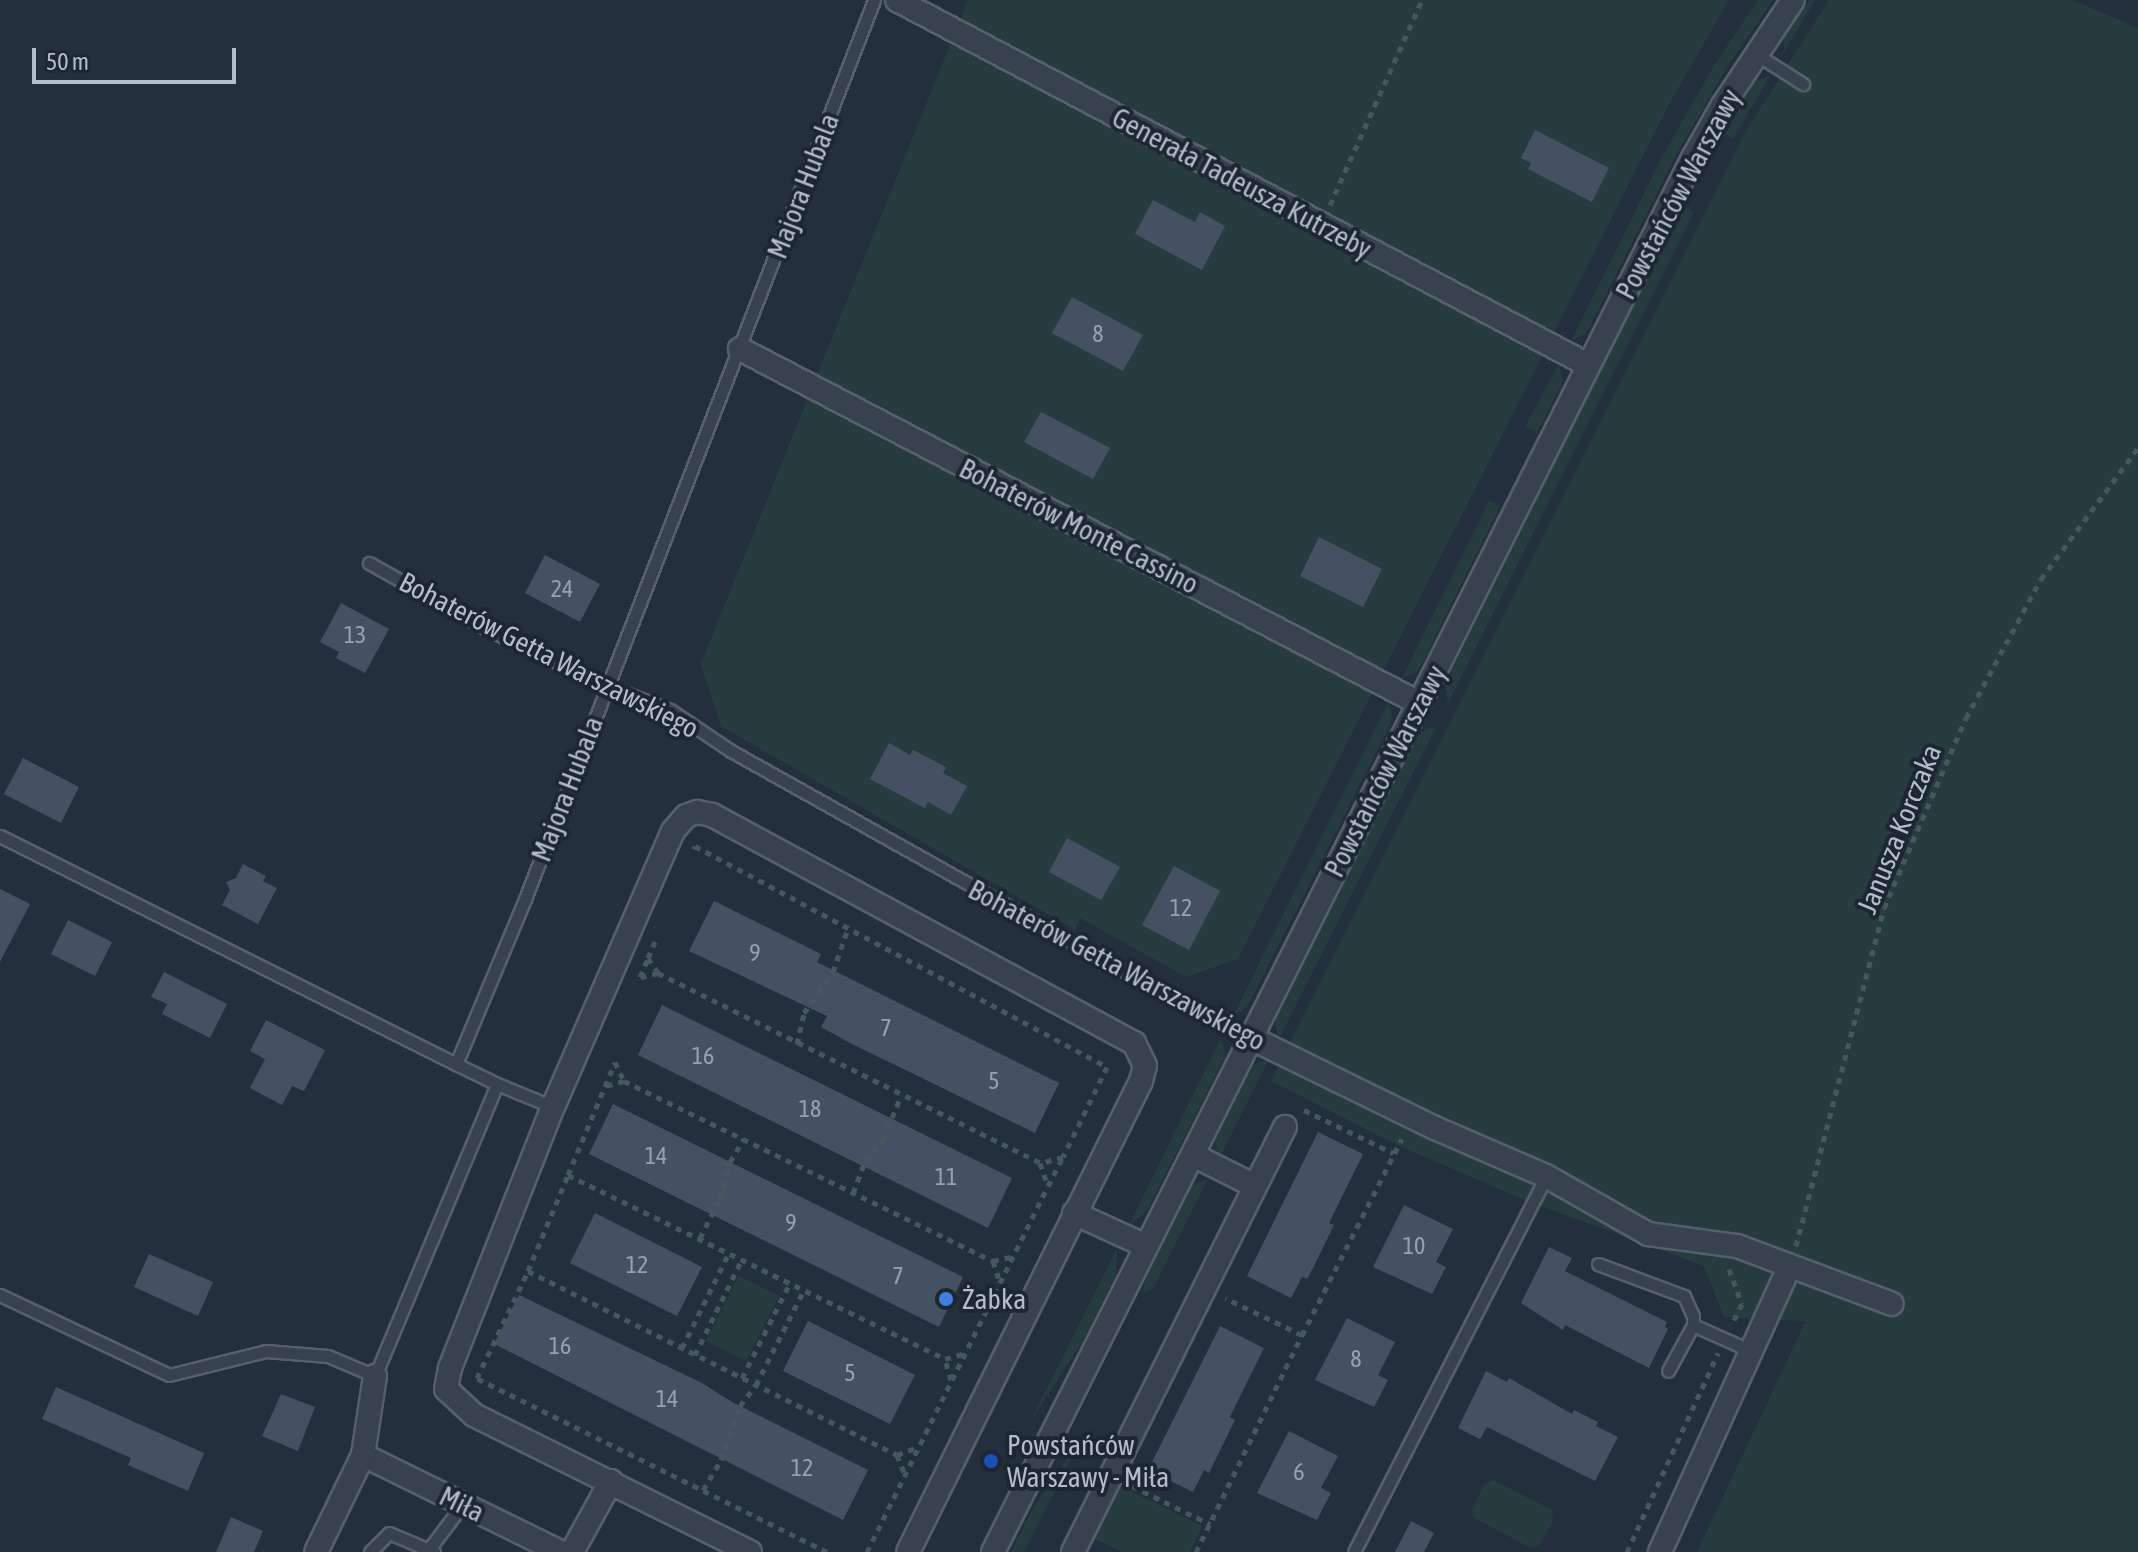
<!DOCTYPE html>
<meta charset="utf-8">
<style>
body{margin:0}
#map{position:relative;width:2138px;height:1552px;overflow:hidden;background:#242f3e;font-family:"Asap Condensed",sans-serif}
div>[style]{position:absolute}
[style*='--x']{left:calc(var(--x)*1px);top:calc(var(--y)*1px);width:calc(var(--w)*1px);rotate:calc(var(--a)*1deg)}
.green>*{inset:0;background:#263c3f}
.building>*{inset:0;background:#455162}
.path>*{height:5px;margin-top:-2.5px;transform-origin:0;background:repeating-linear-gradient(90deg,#44595c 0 6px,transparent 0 12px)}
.roads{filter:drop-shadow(2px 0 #565f6c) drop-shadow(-2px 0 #565f6c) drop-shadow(0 2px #565f6c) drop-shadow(0 -2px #565f6c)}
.service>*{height:11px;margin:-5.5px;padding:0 5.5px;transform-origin:5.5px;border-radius:5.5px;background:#38414e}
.minor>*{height:22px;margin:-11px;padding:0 11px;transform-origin:11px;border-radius:11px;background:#38414e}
.dots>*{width:22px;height:22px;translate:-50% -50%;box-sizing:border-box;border:4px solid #1d2633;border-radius:50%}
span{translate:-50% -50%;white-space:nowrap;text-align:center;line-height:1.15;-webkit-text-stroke:8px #1d2633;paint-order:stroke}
.number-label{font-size:24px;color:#98a1af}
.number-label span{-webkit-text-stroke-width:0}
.street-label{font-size:28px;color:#b4bcc9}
.poi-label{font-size:28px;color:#b4bcc9}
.left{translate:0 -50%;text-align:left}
.scale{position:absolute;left:32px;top:48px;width:204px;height:36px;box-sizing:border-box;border:4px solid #b4bcc9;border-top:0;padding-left:10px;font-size:24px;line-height:28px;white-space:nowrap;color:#b4bcc9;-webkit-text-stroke:6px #1d2633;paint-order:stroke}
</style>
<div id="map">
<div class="green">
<div style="clip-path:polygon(968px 0,1729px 0,1669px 104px,1238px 959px,1186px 977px,1080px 918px,1075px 930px,721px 726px,701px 664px)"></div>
<div style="clip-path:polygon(1758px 0,1773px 0,1727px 67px,1674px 159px,1587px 332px,1571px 341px,1662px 157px,1715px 64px)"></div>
<div style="clip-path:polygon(1810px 0,1815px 0,1784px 52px,1784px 36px)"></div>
<div style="clip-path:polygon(1829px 0,2073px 0,2138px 28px,2138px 1552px,1697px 1552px,1806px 1321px,1724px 1317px,1704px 1266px,1522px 1199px,1393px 1143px,1271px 1081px,1745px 133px)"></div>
<div style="clip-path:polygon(1770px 76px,1733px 139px,1722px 133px,1754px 81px)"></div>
<div style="clip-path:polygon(1683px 206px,1694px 212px,1448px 703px,1445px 684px)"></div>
<div style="clip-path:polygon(1559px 363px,1563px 381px,1537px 433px,1525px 427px)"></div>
<div style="clip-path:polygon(1489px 501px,1500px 506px,1419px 670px,1401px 680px)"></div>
<div style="clip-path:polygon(1388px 703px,1392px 714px,1390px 725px,1250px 1002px,1243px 1011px,1234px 1014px)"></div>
<div style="clip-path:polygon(1436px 727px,1280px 1037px,1276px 1030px,1276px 1019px,1418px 736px,1426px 729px)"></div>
<div style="clip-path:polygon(1221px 1038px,1226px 1055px,1147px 1211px,1129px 1225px)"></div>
<div style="clip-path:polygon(1268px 1061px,1220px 1157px,1215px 1141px,1249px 1070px,1258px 1062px)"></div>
<div style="clip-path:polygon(1208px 1179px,1154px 1287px,1143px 1294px,1145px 1279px,1192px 1185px)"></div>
<div style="clip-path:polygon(1117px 1248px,1116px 1275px,1081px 1344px,1030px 1422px)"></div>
<div style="clip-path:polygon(739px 1276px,779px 1296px,746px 1361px,706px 1341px)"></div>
<div style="clip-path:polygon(1084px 1433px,1024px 1552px,1011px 1552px,1032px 1510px)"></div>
<div style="clip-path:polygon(1493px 1480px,1552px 1510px,1553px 1521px,1539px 1545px,1529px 1547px,1473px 1517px,1472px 1510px,1484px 1485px)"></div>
<div style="clip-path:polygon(1120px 1486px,1202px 1526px,1190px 1552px,1122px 1552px,1095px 1539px)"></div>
</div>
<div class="building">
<div style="clip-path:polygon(1535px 130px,1609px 168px,1592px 202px,1528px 169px,1531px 163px,1521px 158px)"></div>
<div style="clip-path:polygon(1153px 200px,1195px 222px,1200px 212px,1225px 226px,1202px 270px,1135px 234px)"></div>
<div style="clip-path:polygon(1072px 297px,1143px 335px,1123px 371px,1052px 333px)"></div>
<div style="clip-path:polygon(1041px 412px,1110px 448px,1093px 479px,1024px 442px)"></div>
<div style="clip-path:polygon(1319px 537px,1382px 569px,1363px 607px,1300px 576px)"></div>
<div style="clip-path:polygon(545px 555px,600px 584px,580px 622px,525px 593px)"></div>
<div style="clip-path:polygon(341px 603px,389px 629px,365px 673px,336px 658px,339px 652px,320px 642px)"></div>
<div style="clip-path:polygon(889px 743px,910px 755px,913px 750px,946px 767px,943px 773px,967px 786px,951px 815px,928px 802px,925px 808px,870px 779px)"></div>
<div style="clip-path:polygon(23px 758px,79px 787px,61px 823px,4px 794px)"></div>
<div style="clip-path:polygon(1067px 838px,1120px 867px,1101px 900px,1049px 872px)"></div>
<div style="clip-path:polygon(243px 864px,266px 876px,263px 881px,277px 888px,258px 924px,222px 905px,230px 890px,226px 882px,236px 878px)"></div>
<div style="clip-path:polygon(1174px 866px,1220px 891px,1189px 950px,1142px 925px)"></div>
<div style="clip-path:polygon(0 889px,30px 904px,0 962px)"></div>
<div style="clip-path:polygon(714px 901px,821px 954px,817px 962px,1059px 1083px,1035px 1133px,852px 1044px,821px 1027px,827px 1016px,689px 951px)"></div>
<div style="clip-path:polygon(68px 920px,112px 942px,95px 976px,51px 954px)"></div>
<div style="clip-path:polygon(164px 972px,227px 1004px,210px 1038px,162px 1014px,167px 1004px,151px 997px)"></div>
<div style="clip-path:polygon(662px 1005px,1012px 1178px,988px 1228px,638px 1055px)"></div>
<div style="clip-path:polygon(266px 1020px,325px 1050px,304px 1091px,292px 1086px,282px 1105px,250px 1088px,265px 1059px,250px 1051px)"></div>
<div style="clip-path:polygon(613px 1104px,963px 1277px,939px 1327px,589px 1154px)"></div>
<div style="clip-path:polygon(1318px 1132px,1363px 1154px,1329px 1223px,1334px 1225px,1313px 1268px,1307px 1279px,1302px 1277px,1291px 1298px,1247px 1276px)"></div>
<div style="clip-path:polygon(1404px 1205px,1453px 1229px,1436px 1262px,1446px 1267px,1432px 1294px,1373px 1267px)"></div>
<div style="clip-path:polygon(595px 1213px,702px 1267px,677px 1316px,570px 1263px)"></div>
<div style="clip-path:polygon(1549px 1247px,1572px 1258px,1565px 1271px,1667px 1322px,1665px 1327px,1668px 1329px,1649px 1368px,1565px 1325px,1563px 1330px,1521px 1303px)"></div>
<div style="clip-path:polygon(149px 1254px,213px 1282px,198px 1316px,134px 1287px)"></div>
<div style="clip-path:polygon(519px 1295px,702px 1383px,732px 1402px,868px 1470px,843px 1520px,494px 1344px)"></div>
<div style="clip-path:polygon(1347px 1318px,1395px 1342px,1378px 1375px,1388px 1380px,1374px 1407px,1315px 1380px)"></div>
<div style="clip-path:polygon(808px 1321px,915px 1375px,890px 1424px,783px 1371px)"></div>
<div style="clip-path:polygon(1220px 1326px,1264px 1348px,1230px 1417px,1235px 1420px,1209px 1473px,1204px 1470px,1193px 1492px,1148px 1470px)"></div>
<div style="clip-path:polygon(1486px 1371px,1507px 1382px,1509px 1378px,1572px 1414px,1574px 1410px,1598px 1422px,1596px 1426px,1618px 1437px,1595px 1481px,1487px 1427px,1480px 1439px,1458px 1428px)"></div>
<div style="clip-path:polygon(56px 1387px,204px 1453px,188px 1491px,128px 1465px,131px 1458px,42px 1419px)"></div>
<div style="clip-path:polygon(281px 1394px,315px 1407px,298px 1451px,262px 1436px)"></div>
<div style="clip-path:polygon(1289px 1431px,1338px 1456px,1321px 1488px,1331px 1493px,1317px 1520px,1257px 1493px)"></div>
<div style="clip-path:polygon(231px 1517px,263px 1531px,254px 1552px,216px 1552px)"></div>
<div style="clip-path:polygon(1411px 1521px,1434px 1533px,1424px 1552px,1395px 1552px)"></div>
</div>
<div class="path">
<div style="--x:1330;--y:205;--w:225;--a:-65.8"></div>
<div style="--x:694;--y:849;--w:3;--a:-72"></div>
<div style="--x:695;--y:846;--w:468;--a:28.2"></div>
<div style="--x:1107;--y:1067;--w:100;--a:116.1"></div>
<div style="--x:648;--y:958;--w:21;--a:-67"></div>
<div style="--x:648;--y:958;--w:18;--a:56"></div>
<div style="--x:658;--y:973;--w:18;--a:167"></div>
<div style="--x:640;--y:977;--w:21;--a:-67"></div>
<div style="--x:658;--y:973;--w:427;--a:26.4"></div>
<div style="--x:1040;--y:1163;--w:24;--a:71"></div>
<div style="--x:1048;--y:1186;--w:33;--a:-63"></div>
<div style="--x:1063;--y:1157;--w:24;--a:165"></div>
<div style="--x:797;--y:1044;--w:32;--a:-77"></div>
<div style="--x:804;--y:1013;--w:50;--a:-54.7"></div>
<div style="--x:833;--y:972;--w:46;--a:-71.2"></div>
<div style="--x:624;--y:1081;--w:411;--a:26"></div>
<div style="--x:993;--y:1261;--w:22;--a:72"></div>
<div style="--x:1304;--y:1110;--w:99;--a:25.8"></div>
<div style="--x:568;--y:1175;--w:122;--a:-67.4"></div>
<div style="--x:615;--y:1062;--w:21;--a:65"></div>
<div style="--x:624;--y:1081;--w:20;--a:165"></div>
<div style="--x:853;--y:1193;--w:34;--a:-69"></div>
<div style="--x:865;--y:1161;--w:28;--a:-49"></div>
<div style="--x:883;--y:1140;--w:48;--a:-67.8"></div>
<div style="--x:700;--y:1238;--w:44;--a:-62.9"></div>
<div style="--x:720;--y:1199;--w:38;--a:-75"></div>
<div style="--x:730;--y:1162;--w:27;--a:-59"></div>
<div style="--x:1796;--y:1246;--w:349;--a:-75.4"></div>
<div style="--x:1884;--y:908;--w:207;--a:-66.7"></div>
<div style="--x:1966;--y:718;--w:158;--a:-61.7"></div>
<div style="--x:2041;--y:579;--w:163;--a:-53.5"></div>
<div style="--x:993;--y:1261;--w:22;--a:-13"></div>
<div style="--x:1729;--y:1269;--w:37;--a:70"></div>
<div style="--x:1742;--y:1304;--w:20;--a:117"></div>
<div style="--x:528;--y:1271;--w:104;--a:-67.4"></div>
<div style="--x:568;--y:1175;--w:420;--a:26"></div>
<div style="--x:1302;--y:1335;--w:220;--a:-63"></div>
<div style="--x:682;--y:1348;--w:106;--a:-63.7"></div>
<div style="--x:695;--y:1355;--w:107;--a:-63.9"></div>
<div style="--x:742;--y:1378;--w:106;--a:-63.2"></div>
<div style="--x:951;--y:1380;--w:22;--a:-106"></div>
<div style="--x:945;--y:1359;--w:22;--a:-16"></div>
<div style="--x:897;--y:1455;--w:22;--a:-21"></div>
<div style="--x:1132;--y:1486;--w:87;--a:26"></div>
<div style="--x:703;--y:1490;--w:35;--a:-59"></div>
<div style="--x:721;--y:1460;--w:57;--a:-70.6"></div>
<div style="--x:740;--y:1406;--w:26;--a:-53"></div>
<div style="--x:756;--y:1385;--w:106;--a:-63.2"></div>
<div style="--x:827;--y:1552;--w:391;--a:-153.6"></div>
<div style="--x:477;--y:1378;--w:119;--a:-64.5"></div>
<div style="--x:528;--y:1271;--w:412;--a:26.5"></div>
<div style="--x:897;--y:1455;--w:22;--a:68"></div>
<div style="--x:867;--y:1552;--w:408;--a:-63.7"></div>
<div style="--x:1196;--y:1552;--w:242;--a:-64"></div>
<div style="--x:1302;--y:1335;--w:85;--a:-154.3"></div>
<div style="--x:1627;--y:1552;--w:219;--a:-65.4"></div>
</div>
<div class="roads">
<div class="service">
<div style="--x:1756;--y:54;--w:56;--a:32.6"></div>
<div style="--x:369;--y:563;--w:133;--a:29.3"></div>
<div style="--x:485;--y:628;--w:135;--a:25.4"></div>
<div style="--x:607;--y:686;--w:67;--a:20.9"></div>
<div style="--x:670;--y:710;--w:73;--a:33.9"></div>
<div style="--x:731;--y:751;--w:547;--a:29.24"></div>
<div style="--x:1208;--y:1018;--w:47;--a:24.9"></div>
<div style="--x:0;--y:836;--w:510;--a:26.57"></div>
<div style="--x:497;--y:1084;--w:61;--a:22.3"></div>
<div style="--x:1598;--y:1264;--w:92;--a:20.4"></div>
<div style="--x:1684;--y:1296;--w:22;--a:66"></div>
<div style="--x:1693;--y:1316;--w:9;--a:90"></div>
<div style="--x:1693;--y:1325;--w:52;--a:118.5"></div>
<div style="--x:0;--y:1295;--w:187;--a:25.3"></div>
<div style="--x:169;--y:1375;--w:100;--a:-13.9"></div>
<div style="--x:266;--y:1351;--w:62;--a:4.6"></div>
<div style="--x:328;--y:1356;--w:51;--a:23.1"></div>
<div style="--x:375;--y:1376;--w:316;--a:-67.3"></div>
<div style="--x:497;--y:1084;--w:46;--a:-154"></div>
<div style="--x:456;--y:1064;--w:179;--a:-67.3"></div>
<div style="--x:525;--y:899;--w:964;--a:-68.78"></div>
<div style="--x:1693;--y:1325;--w:64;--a:24.1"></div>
<div style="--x:429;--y:1549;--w:56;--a:-52.9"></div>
<div style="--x:370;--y:1552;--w:27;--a:-45"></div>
<div style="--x:389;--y:1533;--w:49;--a:22.9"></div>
<div style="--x:1354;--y:1552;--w:422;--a:-62.9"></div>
</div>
<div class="minor">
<div style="--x:897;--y:0;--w:781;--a:27.84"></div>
<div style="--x:740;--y:349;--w:766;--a:27.54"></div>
<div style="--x:1251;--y:1038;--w:205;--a:26.1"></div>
<div style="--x:1435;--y:1128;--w:121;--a:23.4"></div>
<div style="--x:1546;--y:1176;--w:117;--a:29.6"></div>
<div style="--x:1648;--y:1234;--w:90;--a:7.7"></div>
<div style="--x:1737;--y:1246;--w:165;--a:20.5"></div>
<div style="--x:1193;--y:1155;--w:69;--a:26.6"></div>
<div style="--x:1074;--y:1213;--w:79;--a:24.6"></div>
<div style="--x:363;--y:1455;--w:220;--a:26.2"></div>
<div style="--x:316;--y:1552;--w:108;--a:-64.1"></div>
<div style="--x:363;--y:1455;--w:80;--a:-81.4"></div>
<div style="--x:572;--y:1552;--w:81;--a:-61.2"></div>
<div style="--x:750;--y:1552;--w:308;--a:-153.6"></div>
<div style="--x:474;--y:1415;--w:38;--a:-137"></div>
<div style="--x:446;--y:1389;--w:21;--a:-79"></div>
<div style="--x:450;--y:1368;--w:281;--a:-68.5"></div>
<div style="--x:553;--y:1107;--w:301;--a:-66.5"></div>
<div style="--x:673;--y:831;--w:20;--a:-49"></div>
<div style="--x:686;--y:816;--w:12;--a:-20"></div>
<div style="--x:697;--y:812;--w:15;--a:11"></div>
<div style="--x:712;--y:815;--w:480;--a:28.4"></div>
<div style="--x:1134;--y:1043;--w:25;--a:64"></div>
<div style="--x:1145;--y:1066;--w:16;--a:105"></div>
<div style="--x:1141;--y:1081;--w:525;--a:116.32"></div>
<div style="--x:993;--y:1552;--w:1560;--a:-63.34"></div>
<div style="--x:1693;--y:158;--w:61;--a:-60.5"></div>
<div style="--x:1723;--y:105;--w:126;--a:-56.3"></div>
<div style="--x:1073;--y:1552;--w:475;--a:-63.5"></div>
<div style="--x:1660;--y:1552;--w:314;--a:-65.6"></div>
</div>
</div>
<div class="dots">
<div style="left:946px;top:1299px;background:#3f7fe0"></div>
<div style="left:991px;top:1461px;background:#1a4fb4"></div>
</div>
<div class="number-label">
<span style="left:1098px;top:334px">8</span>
<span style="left:562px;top:589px">24</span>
<span style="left:355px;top:635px">13</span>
<span style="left:1181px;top:908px">12</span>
<span style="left:755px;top:953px">9</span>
<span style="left:886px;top:1028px">7</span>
<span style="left:703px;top:1056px">16</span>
<span style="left:994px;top:1081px">5</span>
<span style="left:810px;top:1109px">18</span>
<span style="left:656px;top:1156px">14</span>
<span style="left:946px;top:1177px">11</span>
<span style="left:791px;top:1223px">9</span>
<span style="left:1414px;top:1246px">10</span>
<span style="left:637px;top:1265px">12</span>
<span style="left:898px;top:1276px">7</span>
<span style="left:560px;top:1346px">16</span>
<span style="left:1356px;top:1359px">8</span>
<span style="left:850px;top:1373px">5</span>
<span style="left:667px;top:1399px">14</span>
<span style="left:802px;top:1468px">12</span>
<span style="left:1299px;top:1472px">6</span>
</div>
<div class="street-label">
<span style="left:1242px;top:183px;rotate:28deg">Generała Tadeusza Kutrzeby</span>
<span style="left:803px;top:186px;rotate:-69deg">Majora Hubala</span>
<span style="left:1678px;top:194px;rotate:-62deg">Powstańców Warszawy</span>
<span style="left:1079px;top:526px;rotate:27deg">Bohaterów Monte Cassino</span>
<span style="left:549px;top:655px;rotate:27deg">Bohaterów Getta Warszawskiego</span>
<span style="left:1385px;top:771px;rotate:-63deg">Powstańców Warszawy</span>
<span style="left:567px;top:789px;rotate:-69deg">Majora Hubala</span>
<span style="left:1899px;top:829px;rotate:-68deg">Janusza Korczaka</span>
<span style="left:1117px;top:965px;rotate:28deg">Bohaterów Getta Warszawskiego</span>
<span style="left:462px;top:1504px;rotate:26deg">Miła</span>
</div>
<div class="poi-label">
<span class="left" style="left:962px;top:1299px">Żabka</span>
<span class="left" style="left:1007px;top:1461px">Powstańców<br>Warszawy - Miła</span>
</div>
<div class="scale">50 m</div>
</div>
